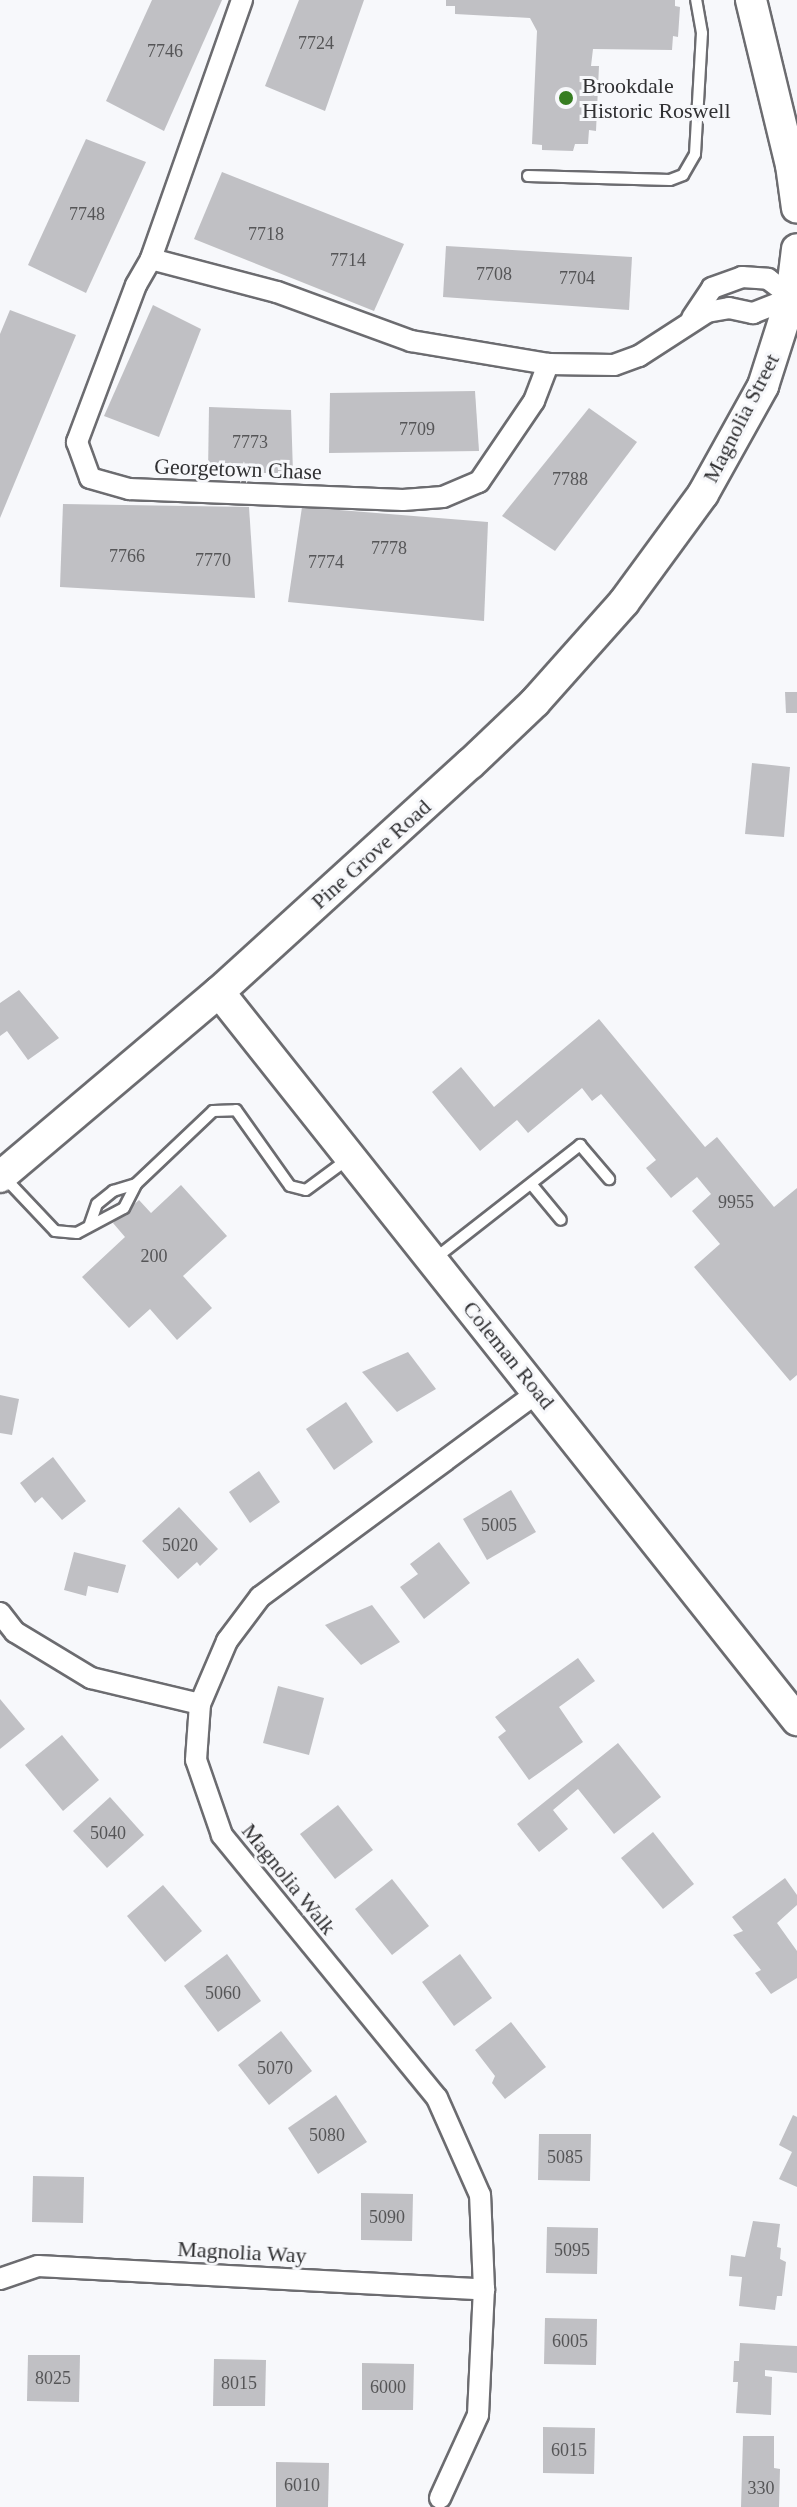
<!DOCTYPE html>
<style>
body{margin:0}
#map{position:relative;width:797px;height:2507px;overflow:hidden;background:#f7f8fb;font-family:"Times New Roman",serif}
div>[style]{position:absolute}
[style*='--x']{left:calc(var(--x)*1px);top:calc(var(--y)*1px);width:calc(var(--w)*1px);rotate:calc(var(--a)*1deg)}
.building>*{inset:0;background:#c0c0c4}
.roads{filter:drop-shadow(2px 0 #6c6c70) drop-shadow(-2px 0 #6c6c70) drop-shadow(0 2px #6c6c70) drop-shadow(0 -2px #6c6c70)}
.lane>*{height:10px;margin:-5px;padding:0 5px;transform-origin:5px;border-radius:5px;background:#fff}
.street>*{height:20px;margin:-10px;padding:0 10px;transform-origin:10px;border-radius:10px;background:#fff}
.secondary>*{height:30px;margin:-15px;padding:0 15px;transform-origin:15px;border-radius:15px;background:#fff}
.dots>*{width:22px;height:22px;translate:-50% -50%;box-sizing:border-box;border:4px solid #f7f8fb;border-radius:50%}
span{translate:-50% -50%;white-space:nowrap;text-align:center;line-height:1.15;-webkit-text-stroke:6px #f7f8fb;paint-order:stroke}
.number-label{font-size:18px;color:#555557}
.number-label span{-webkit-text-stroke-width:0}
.poi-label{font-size:22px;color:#313133}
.left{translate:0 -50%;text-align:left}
.street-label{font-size:22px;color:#313133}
</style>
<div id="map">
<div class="building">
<div style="clip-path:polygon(152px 0,222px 0,164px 131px,106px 101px)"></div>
<div style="clip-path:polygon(299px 0,364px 0,325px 111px,265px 86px)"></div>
<div style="clip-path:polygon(446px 0,675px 0,675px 6px,680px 7px,678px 37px,673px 36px,672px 50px,593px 49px,591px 66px,599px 66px,596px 131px,589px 130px,588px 144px,575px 144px,573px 151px,542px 150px,542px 145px,532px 144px,537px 31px,530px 18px,455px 14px,455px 6px,446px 6px)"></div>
<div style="clip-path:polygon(86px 139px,146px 162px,86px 293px,28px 265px)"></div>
<div style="clip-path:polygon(222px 172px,404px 244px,374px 311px,194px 239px)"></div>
<div style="clip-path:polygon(446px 246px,632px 257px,629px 310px,443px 297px)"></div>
<div style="clip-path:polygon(153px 305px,201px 329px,159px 437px,104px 416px)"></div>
<div style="clip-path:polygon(10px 310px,76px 335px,0 518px,0 334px)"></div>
<div style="clip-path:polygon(475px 391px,479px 451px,329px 453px,330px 393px)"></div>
<div style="clip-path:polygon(209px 407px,291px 410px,293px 473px,208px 473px)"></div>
<div style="clip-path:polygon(589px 408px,637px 442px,555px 551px,502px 516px)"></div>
<div style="clip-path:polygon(63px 504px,249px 507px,255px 598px,60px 587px)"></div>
<div style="clip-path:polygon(302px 507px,488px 522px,484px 621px,288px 602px)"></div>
<div style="clip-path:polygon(785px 692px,797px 692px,797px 713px,786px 713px)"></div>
<div style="clip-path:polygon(752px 763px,790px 767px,784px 837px,745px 834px)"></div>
<div style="clip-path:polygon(19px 990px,59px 1038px,28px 1060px,7px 1031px,0 1036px,0 1003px)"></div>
<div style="clip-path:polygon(599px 1019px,705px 1147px,717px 1137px,774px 1207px,797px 1188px,797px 1375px,790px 1381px,694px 1267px,720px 1244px,692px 1211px,711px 1194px,697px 1177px,671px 1198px,646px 1168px,656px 1160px,601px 1094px,592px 1101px,582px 1088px,528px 1133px,517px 1120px,480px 1151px,432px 1092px,461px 1067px,494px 1107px)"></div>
<div style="clip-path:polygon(181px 1185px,227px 1236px,183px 1276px,212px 1308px,177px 1340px,150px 1309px,129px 1328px,82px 1277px,125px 1237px,113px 1223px,139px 1200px,151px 1213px)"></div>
<div style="clip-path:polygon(408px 1352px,436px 1389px,397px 1412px,362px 1372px)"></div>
<div style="clip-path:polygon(0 1395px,19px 1399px,12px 1435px,0 1433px)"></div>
<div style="clip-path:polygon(346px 1402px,373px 1442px,334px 1470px,306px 1429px)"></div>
<div style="clip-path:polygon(53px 1457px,86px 1501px,62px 1520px,42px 1497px,35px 1503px,20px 1483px)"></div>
<div style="clip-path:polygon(259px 1471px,280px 1502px,250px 1523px,229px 1492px)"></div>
<div style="clip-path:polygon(511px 1490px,536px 1532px,487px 1560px,463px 1519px)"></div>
<div style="clip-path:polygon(179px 1507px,218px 1549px,200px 1566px,197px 1562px,178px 1579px,142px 1541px)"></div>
<div style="clip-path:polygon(439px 1542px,470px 1583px,424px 1619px,400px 1587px,418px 1574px,410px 1564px)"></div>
<div style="clip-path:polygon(74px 1552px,126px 1565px,118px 1593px,88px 1586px,86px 1596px,64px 1590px)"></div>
<div style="clip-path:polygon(372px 1605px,400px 1642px,361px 1665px,325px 1625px)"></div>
<div style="clip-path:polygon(578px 1658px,595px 1681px,559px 1707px,583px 1742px,529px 1780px,498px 1737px,506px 1731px,495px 1717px)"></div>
<div style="clip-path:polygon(278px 1686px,324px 1698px,309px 1755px,263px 1743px)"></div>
<div style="clip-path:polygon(0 1699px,25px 1729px,0 1749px)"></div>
<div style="clip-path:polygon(62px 1735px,99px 1780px,63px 1811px,25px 1765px)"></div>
<div style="clip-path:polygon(618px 1743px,661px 1797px,614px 1834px,578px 1789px,553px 1810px,568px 1829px,539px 1852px,517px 1824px)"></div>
<div style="clip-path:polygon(110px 1797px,144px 1835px,107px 1868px,73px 1831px)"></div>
<div style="clip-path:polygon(338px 1805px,373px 1850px,335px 1879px,300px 1834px)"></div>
<div style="clip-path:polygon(653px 1832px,694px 1884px,663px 1909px,621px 1858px)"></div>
<div style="clip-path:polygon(785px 1878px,797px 1895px,797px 1905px,777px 1923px,797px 1951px,797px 1978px,771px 1994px,755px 1973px,761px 1970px,733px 1935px,743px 1931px,732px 1917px)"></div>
<div style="clip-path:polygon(392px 1879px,429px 1926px,392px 1955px,355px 1909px)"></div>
<div style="clip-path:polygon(163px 1885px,202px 1931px,165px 1962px,127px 1916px)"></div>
<div style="clip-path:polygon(227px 1954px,261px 2001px,218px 2032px,184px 1986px)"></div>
<div style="clip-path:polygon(460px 1954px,492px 1998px,454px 2026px,422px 1982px)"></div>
<div style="clip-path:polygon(511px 2022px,546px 2067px,505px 2099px,492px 2083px,495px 2076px,475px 2050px)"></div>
<div style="clip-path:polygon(281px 2031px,312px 2071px,269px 2105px,238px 2065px)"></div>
<div style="clip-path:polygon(336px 2095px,367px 2142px,318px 2174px,288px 2128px)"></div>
<div style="clip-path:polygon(793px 2115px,797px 2117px,797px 2187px,779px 2179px,792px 2152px,779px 2145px)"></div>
<div style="clip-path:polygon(539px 2134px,591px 2134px,590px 2181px,538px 2180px)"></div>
<div style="clip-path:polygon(33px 2176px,84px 2177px,83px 2223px,32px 2222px)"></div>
<div style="clip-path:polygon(361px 2193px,413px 2194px,412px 2241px,361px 2240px)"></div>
<div style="clip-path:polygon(753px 2221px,780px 2224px,777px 2247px,781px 2248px,780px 2259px,786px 2262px,782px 2296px,777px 2296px,775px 2310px,739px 2306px,742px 2277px,729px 2276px,731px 2255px,745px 2257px)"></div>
<div style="clip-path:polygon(547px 2227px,598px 2228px,597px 2274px,546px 2273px)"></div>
<div style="clip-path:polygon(545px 2318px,597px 2319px,596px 2365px,544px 2364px)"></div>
<div style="clip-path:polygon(740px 2343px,797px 2346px,797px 2373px,765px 2370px,765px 2376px,772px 2377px,771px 2415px,736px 2413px,738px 2382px,733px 2382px,734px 2361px,739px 2361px)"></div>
<div style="clip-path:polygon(28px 2355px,80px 2355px,79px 2402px,27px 2401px)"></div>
<div style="clip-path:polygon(214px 2359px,266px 2360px,265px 2406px,213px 2406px)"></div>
<div style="clip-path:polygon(362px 2363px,414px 2364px,413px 2410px,362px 2410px)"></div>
<div style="clip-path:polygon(543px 2427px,595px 2428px,594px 2474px,543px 2473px)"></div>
<div style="clip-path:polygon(743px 2436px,774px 2436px,774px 2468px,780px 2469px,779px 2507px,741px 2507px)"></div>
<div style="clip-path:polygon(276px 2462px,329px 2463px,328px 2507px,276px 2507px)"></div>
</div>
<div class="roads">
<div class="lane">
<div style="--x:528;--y:176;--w:142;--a:1.6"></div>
<div style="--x:670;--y:180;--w:14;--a:-21"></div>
<div style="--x:683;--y:175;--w:24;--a:-60"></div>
<div style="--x:695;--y:154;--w:121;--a:-86.7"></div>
<div style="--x:702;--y:33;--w:34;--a:-100"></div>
<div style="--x:4;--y:1177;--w:74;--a:46.6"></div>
<div style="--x:55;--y:1231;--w:22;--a:5"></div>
<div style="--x:77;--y:1233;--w:53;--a:-28"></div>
<div style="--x:124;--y:1208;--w:27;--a:-63"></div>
<div style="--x:136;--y:1184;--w:106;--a:-43.5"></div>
<div style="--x:213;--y:1111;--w:23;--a:-2"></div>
<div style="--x:236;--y:1110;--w:93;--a:54.6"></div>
<div style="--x:290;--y:1186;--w:16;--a:14"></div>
<div style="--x:306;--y:1190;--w:52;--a:-36.4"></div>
<div style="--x:532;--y:1185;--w:45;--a:50.4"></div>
<div style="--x:90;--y:1224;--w:21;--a:-71"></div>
<div style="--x:97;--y:1204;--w:21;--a:-39"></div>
<div style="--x:113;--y:1191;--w:24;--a:-17"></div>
<div style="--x:433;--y:1260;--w:187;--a:-38"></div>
<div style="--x:580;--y:1145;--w:45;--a:49.5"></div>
</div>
<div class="street">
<div style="--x:242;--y:0;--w:275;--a:109.4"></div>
<div style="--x:151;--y:259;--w:30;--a:120"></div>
<div style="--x:136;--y:285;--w:168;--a:110.6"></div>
<div style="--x:77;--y:442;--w:38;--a:70"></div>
<div style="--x:90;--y:478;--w:41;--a:15.8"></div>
<div style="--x:129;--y:489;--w:274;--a:2.3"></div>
<div style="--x:403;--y:500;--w:40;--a:-4.3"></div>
<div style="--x:443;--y:497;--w:39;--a:-23"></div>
<div style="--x:479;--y:482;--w:98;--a:-55.8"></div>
<div style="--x:534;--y:401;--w:40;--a:-69"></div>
<div style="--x:548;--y:364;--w:66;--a:0.9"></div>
<div style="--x:614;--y:365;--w:27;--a:-20"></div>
<div style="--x:639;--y:356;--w:81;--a:-32.9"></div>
<div style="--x:707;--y:312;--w:22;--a:-10"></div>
<div style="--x:729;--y:308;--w:25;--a:12"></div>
<div style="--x:753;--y:313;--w:41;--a:-21.5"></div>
<div style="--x:151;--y:259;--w:130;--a:14.7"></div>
<div style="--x:277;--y:292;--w:143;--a:20.1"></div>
<div style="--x:411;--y:341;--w:139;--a:9.5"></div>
<div style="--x:692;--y:318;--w:36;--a:-56"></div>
<div style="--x:712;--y:288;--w:32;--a:-20"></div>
<div style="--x:742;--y:277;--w:26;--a:4"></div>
<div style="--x:768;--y:279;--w:36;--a:37"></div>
<div style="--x:0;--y:1613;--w:24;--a:52"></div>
<div style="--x:15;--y:1632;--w:89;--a:31.2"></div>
<div style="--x:91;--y:1678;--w:112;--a:13.4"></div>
<div style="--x:0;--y:2279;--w:40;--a:-18.9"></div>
<div style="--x:38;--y:2266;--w:447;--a:3"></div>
<div style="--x:440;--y:2498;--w:91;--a:-65.4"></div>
<div style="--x:478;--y:2415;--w:126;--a:-87.3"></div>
<div style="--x:484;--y:2289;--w:94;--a:-92.4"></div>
<div style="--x:480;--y:2195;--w:106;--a:-113.9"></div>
<div style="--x:437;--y:2098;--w:340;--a:-129.3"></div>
<div style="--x:222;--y:1835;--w:79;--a:-109.1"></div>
<div style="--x:196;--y:1760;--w:56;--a:-85.9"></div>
<div style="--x:200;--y:1704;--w:69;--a:-66.8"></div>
<div style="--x:227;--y:1641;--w:55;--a:-53.1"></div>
<div style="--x:260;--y:1597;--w:345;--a:-36.4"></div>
</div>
<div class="secondary">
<div style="--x:751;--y:0;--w:170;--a:76.4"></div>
<div style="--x:791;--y:165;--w:43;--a:82.1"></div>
<div style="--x:219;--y:992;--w:930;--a:51.55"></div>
<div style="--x:0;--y:1177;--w:287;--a:-40.2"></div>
<div style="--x:219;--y:992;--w:339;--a:-42.3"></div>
<div style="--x:470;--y:764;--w:90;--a:-43.6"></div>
<div style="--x:535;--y:702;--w:134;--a:-48.3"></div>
<div style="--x:624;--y:602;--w:134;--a:-53.8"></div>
<div style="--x:703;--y:494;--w:124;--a:-60.9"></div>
<div style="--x:763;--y:386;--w:92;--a:-72.3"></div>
<div style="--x:791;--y:298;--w:49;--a:-83"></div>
</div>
</div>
<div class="dots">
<div style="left:566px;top:98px;background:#377d22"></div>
</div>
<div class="number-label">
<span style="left:316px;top:43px">7724</span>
<span style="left:165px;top:51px">7746</span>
<span style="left:87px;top:214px">7748</span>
<span style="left:266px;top:234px">7718</span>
<span style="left:348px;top:260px">7714</span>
<span style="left:494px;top:274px">7708</span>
<span style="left:577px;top:278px">7704</span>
<span style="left:417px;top:429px">7709</span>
<span style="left:250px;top:442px">7773</span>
<span style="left:570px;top:479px">7788</span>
<span style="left:389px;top:548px">7778</span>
<span style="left:127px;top:556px">7766</span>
<span style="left:213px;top:560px">7770</span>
<span style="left:326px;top:562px">7774</span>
<span style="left:736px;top:1202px">9955</span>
<span style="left:154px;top:1256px">200</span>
<span style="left:499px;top:1525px">5005</span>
<span style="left:180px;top:1545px">5020</span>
<span style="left:108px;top:1833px">5040</span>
<span style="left:223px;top:1993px">5060</span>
<span style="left:275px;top:2068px">5070</span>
<span style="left:327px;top:2135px">5080</span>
<span style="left:565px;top:2157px">5085</span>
<span style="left:387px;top:2217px">5090</span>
<span style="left:572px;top:2250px">5095</span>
<span style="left:570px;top:2341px">6005</span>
<span style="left:53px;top:2378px">8025</span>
<span style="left:239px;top:2383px">8015</span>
<span style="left:388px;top:2387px">6000</span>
<span style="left:569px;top:2450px">6015</span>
<span style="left:302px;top:2485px">6010</span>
<span style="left:761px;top:2488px">330</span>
</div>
<div class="poi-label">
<span class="left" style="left:582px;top:98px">Brookdale<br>Historic Roswell</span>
</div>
<div class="street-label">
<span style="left:741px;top:418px;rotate:-63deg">Magnolia Street</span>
<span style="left:238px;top:469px;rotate:2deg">Georgetown Chase</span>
<span style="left:371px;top:854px;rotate:-42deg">Pine Grove Road</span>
<span style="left:509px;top:1355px;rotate:51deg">Coleman Road</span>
<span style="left:289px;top:1879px;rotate:51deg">Magnolia Walk</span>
<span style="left:242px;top:2252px;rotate:3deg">Magnolia Way</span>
</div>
</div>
